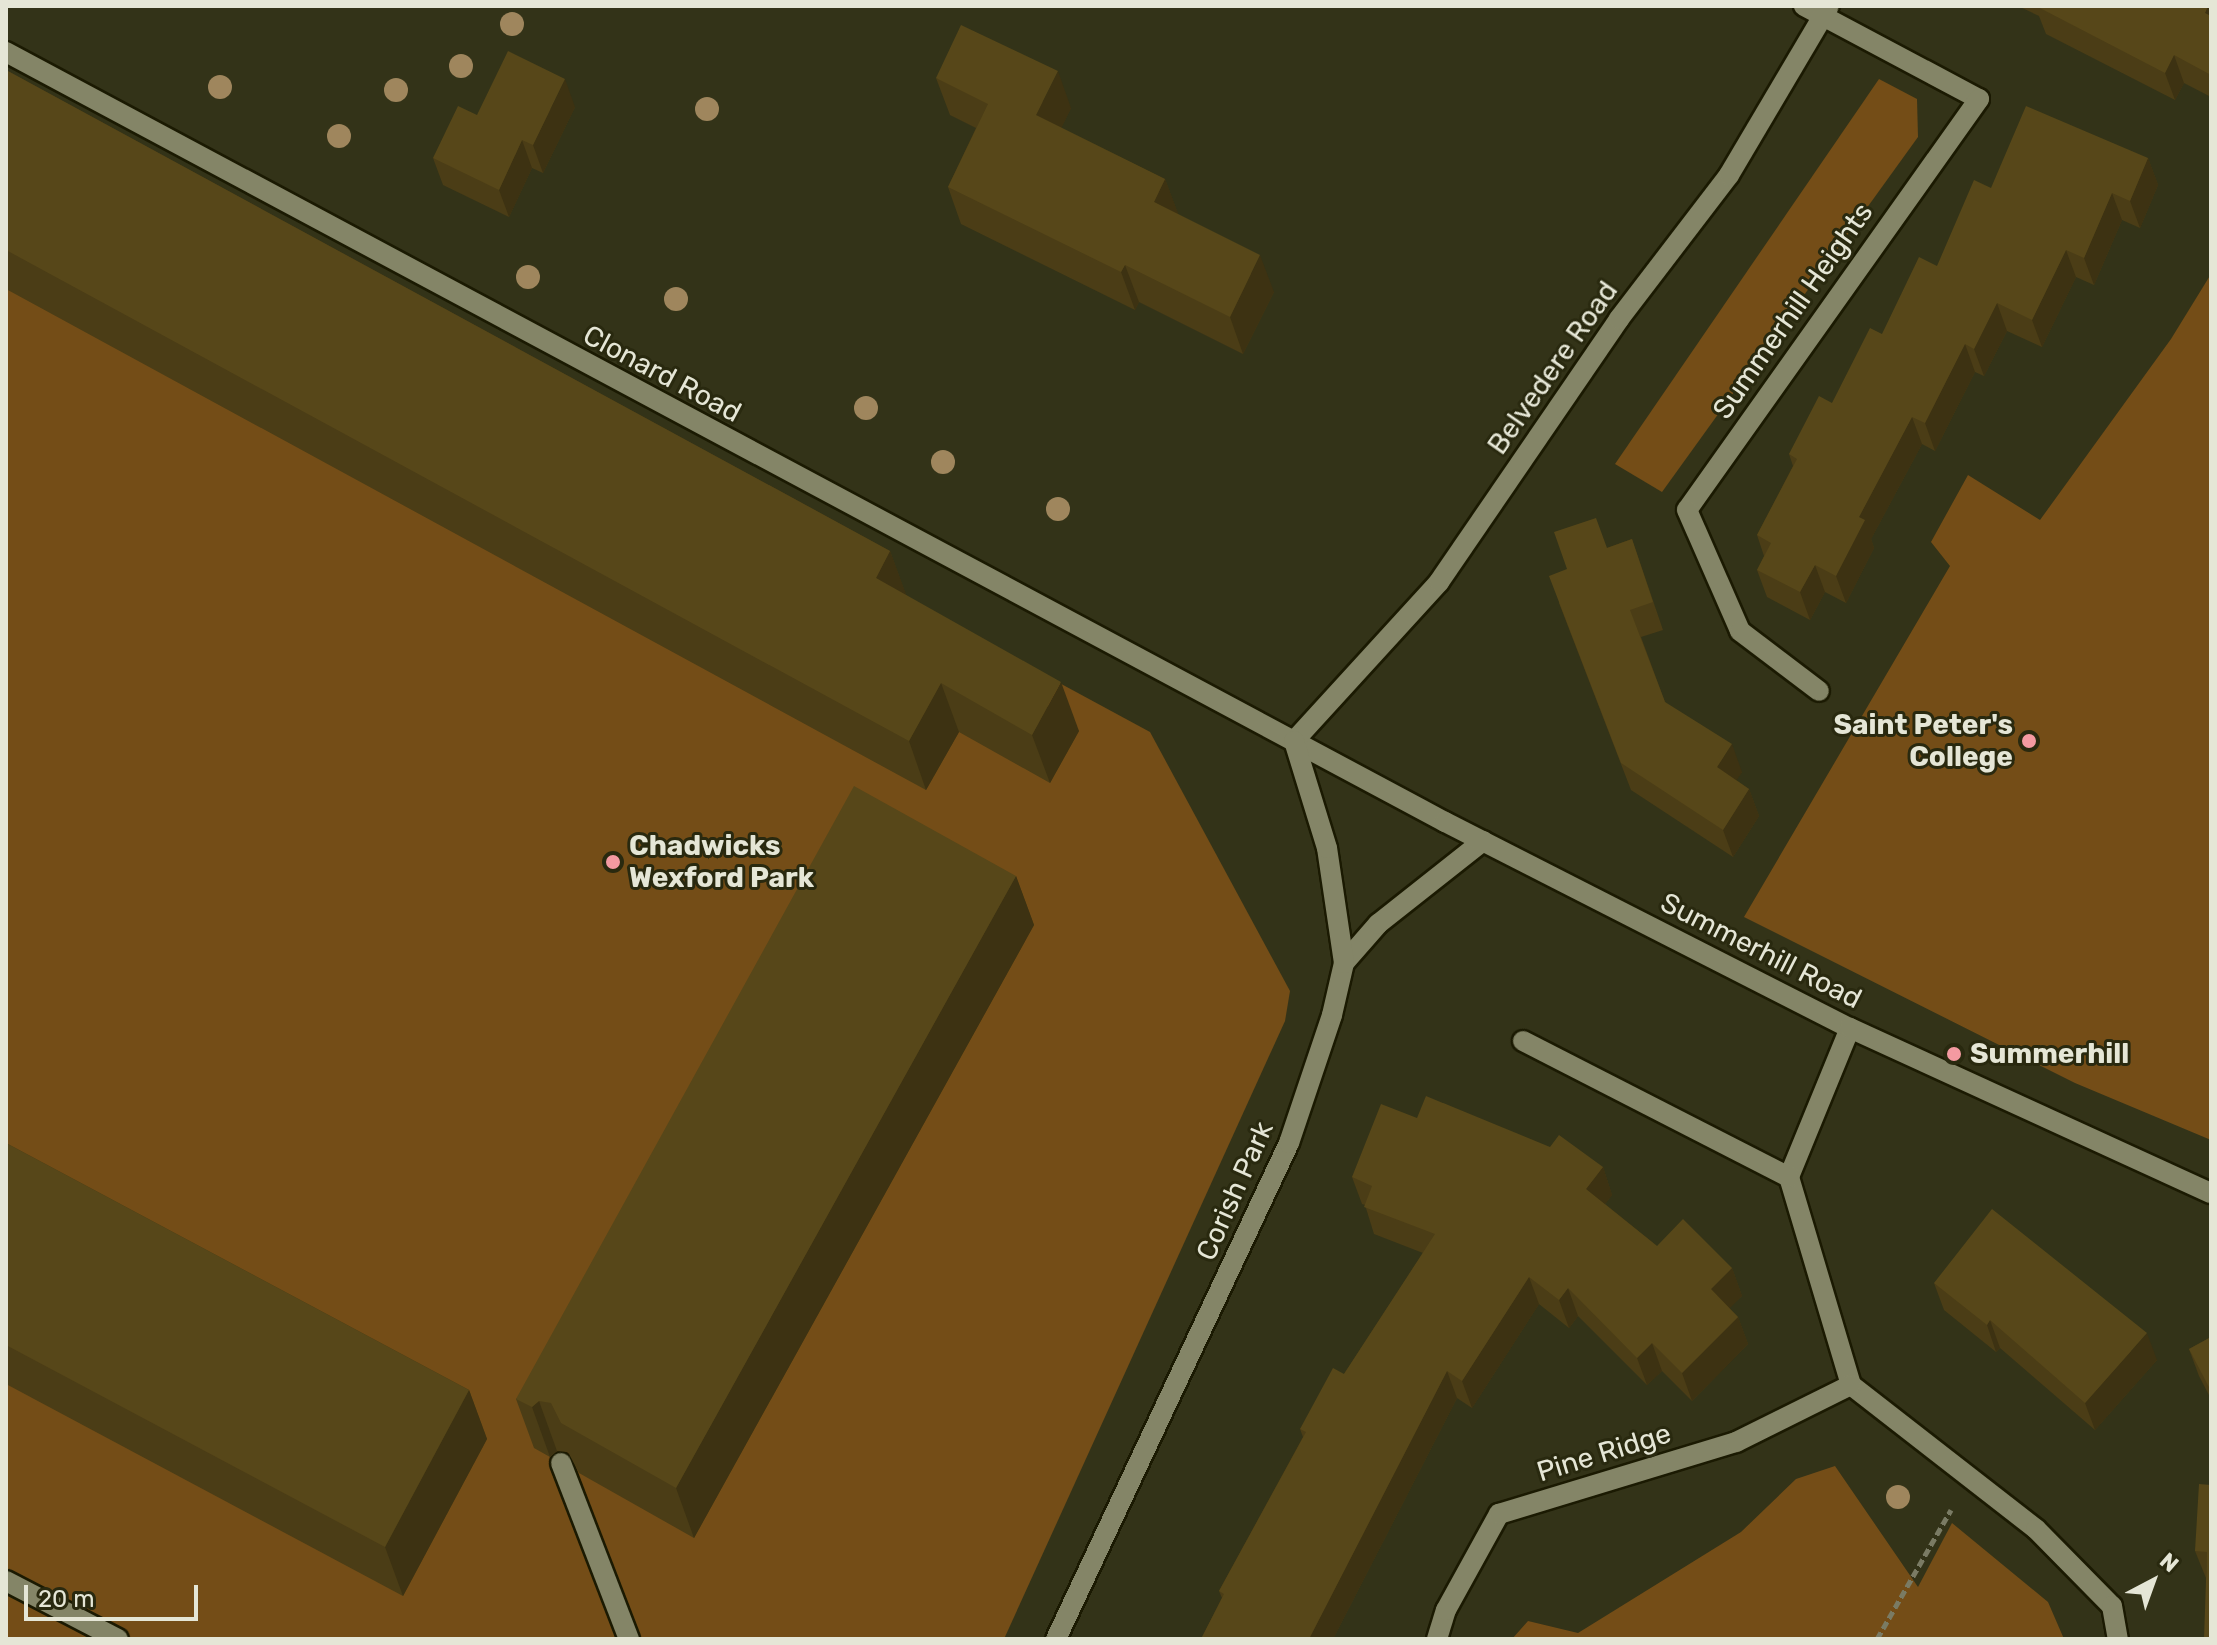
<!DOCTYPE html>
<style>
body{margin:0}
#map{position:relative;width:2217px;height:1645px;overflow:hidden;background:#333318;font-family:Rubik,sans-serif}
div>[style]{position:absolute}
[style*='--x']{left:calc(var(--x)*1px);top:calc(var(--y)*1px);width:calc(var(--w)*1px);rotate:calc(var(--a)*1deg)}
.green>*{inset:0;background:#744d17}
.path>*{height:5px;margin-top:-2.5px;transform-origin:0;background:repeating-linear-gradient(90deg,#7a7b64 0 8px,transparent 0 12px)}
.roads{filter:drop-shadow(2px 0 #1b1a02) drop-shadow(-2px 0 #1b1a02) drop-shadow(0 2px #1b1a02) drop-shadow(0 -2px #1b1a02)}
.service>*{height:20px;margin:-10px;padding:0 10px;transform-origin:10px;border-radius:10px;background:#848567}
.minor>*{height:20px;margin:-10px;padding:0 10px;transform-origin:10px;border-radius:10px;background:#848567}
.tertiary>*{height:20px;margin:-10px;padding:0 10px;transform-origin:10px;border-radius:10px;background:#848567}
.trees>*{width:24px;height:24px;margin:-12px;border-radius:50%;background:#9f865d}
.wall>*{inset:0;background:#4b3d16}
.shaded-wall>*{inset:0;background:#3d3212}
.building>*{inset:0;background:#574719}
.dots>*{width:22px;height:22px;translate:-50% -50%;box-sizing:border-box;border:4px solid #29290f;border-radius:50%}
span{translate:-50% -50%;white-space:nowrap;text-align:center;line-height:1.15;-webkit-text-stroke:6px #29290f;paint-order:stroke}
.street-label{font-size:28px;color:#e5e6d6}
.poi-label{font-size:28px;color:#e5e6d6;font-weight:700}
.right{translate:-100% -50%;text-align:right}
.left{translate:0 -50%;text-align:left}
.frame{position:absolute;inset:0;border:8px solid #e5e6d6;pointer-events:none}
.north{position:absolute;left:2113px;top:1541px;width:80px;height:80px;-webkit-text-stroke:6px #29290f;paint-order:stroke;rotate:41deg;font-size:22px;font-weight:700;line-height:32px;text-align:center;color:#e5e6d6}
.north::after{content:'';display:block;margin:auto;width:28px;height:36px;background:#e5e6d6;clip-path:polygon(50% 0,100% 100%,50% 72%,0 100%)}
.scale{position:absolute;left:24px;top:1585px;width:174px;height:36px;box-sizing:border-box;border:4px solid #e5e6d6;border-top:0;padding-left:10px;font-size:24px;line-height:28px;white-space:nowrap;color:#e5e6d6;-webkit-text-stroke:6px #29290f;paint-order:stroke}
</style>
<div id="map">
<div class="green">
<div style="clip-path:polygon(1879px 79px,1917px 99px,1918px 137px,1662px 492px,1615px 464px)"></div>
<div style="clip-path:polygon(6px 113px,1150px 732px,1290px 991px,1285px 1021px,1004px 1639px,6px 1639px)"></div>
<div style="clip-path:polygon(2211px 274px,2211px 1140px,2075px 1083px,1744px 917px,1950px 566px,1931px 542px,1968px 475px,2040px 520px,2171px 339px)"></div>
<div style="clip-path:polygon(1835px 1466px,1918px 1587px,1952px 1523px,2048px 1602px,2064px 1639px,1512px 1639px,1528px 1621px,1578px 1633px,1741px 1532px,1796px 1479px)"></div>
</div>
<div class="path">
<div style="--x:1877;--y:1639;--w:149;--a:-60.2"></div>
</div>
<div class="roads">
<div class="service">
<div style="--x:1344;--y:963;--w:52;--a:-48.9"></div>
<div style="--x:1378;--y:924;--w:134;--a:-38.3"></div>
<div style="--x:561;--y:1463;--w:189;--a:68.9"></div>
<div style="--x:6;--y:1581;--w:126;--a:27.4"></div>
</div>
<div class="minor">
<div style="--x:1804;--y:6;--w:198;--a:28"></div>
<div style="--x:1979;--y:99;--w:504;--a:125.39"></div>
<div style="--x:1687;--y:510;--w:132;--a:66.3"></div>
<div style="--x:1740;--y:631;--w:99;--a:37.2"></div>
<div style="--x:1850;--y:1028;--w:161;--a:112.3"></div>
<div style="--x:1789;--y:1177;--w:217;--a:73.4"></div>
<div style="--x:1851;--y:1385;--w:234;--a:37.9"></div>
<div style="--x:2036;--y:1529;--w:108;--a:45.4"></div>
<div style="--x:2112;--y:1606;--w:34;--a:80"></div>
<div style="--x:1523;--y:1041;--w:299;--a:27.1"></div>
<div style="--x:1437;--y:1639;--w:30;--a:-73"></div>
<div style="--x:1446;--y:1610;--w:110;--a:-61.1"></div>
<div style="--x:1499;--y:1514;--w:248;--a:-16.9"></div>
<div style="--x:1736;--y:1442;--w:128;--a:-26.4"></div>
</div>
<div class="tertiary">
<div style="--x:6;--y:52;--w:1632;--a:28.15"></div>
<div style="--x:1445;--y:822;--w:454;--a:27"></div>
<div style="--x:1850;--y:1028;--w:397;--a:24.6"></div>
<div style="--x:1294;--y:741;--w:215;--a:-47.6"></div>
<div style="--x:1439;--y:582;--w:319;--a:-55.6"></div>
<div style="--x:1619;--y:319;--w:181;--a:-52.6"></div>
<div style="--x:1729;--y:175;--w:196;--a:-59.4"></div>
<div style="--x:1056;--y:1639;--w:548;--a:-64.84"></div>
<div style="--x:1289;--y:1143;--w:135;--a:-71.4"></div>
<div style="--x:1332;--y:1015;--w:53;--a:-77"></div>
<div style="--x:1344;--y:963;--w:116;--a:-98.4"></div>
<div style="--x:1327;--y:848;--w:112;--a:-107.1"></div>
</div>
</div>
<div class="trees">
<div style="left:512px;top:24px"></div>
<div style="left:461px;top:66px"></div>
<div style="left:220px;top:87px"></div>
<div style="left:396px;top:90px"></div>
<div style="left:707px;top:109px"></div>
<div style="left:339px;top:136px"></div>
<div style="left:528px;top:277px"></div>
<div style="left:676px;top:299px"></div>
<div style="left:866px;top:408px"></div>
<div style="left:943px;top:462px"></div>
<div style="left:1058px;top:509px"></div>
<div style="left:1898px;top:1497px"></div>
</div>
<div class="wall">
<div style="clip-path:polygon(2018px 6px,2211px 6px,2211px 97px,2184px 83px,2175px 100px,2046px 34px,2039px 16px)"></div>
<div style="clip-path:polygon(6px 70px,890px 551px,906px 595px,1079px 731px,1050px 783px,959px 732px,926px 790px,6px 289px)"></div>
<div style="clip-path:polygon(936px 78px,1071px 108px,1061px 128px,1165px 179px,1178px 214px,1274px 292px,1243px 354px,1139px 302px,1135px 310px,961px 224px,948px 187px,976px 128px,950px 115px)"></div>
<div style="clip-path:polygon(575px 107px,543px 173px,532px 168px,509px 217px,443px 185px,433px 158px,477px 115px)"></div>
<div style="clip-path:polygon(2148px 158px,2158px 185px,2140px 228px,2122px 220px,2094px 285px,2076px 277px,2042px 347px,2007px 331px,1984px 376px,1975px 372px,1935px 451px,1922px 444px,1871px 539px,1874px 548px,1846px 603px,1825px 592px,1810px 620px,1767px 597px,1757px 570px,1764px 556px,1757px 535px,1793px 466px,1789px 454px,1832px 403px,1882px 334px,1937px 266px,1991px 188px)"></div>
<div style="clip-path:polygon(1632px 539px,1663px 630px,1641px 637px,1665px 702px,1742px 772px,1736px 780px,1749px 789px,1759px 816px,1733px 857px,1631px 790px,1559px 603px,1567px 569px,1607px 548px)"></div>
<div style="clip-path:polygon(1016px 876px,1034px 925px,694px 1538px,579px 1473px,568px 1452px,557px 1451px,550px 1457px,534px 1448px,516px 1399px)"></div>
<div style="clip-path:polygon(1417px 1118px,1603px 1167px,1612px 1195px,1605px 1204px,1657px 1246px,1732px 1268px,1742px 1296px,1729px 1308px,1738px 1317px,1748px 1344px,1692px 1401px,1662px 1371px,1647px 1385px,1578px 1316px,1569px 1328px,1539px 1304px,1472px 1408px,1457px 1398px,1333px 1639px,1201px 1639px,1222px 1598px,1219px 1591px,1303px 1437px,1300px 1429px,1344px 1374px,1423px 1253px,1374px 1234px,1365px 1205px,1362px 1204px,1352px 1177px)"></div>
<div style="clip-path:polygon(6px 1143px,469px 1390px,487px 1439px,403px 1596px,6px 1384px)"></div>
<div style="clip-path:polygon(1934px 1283px,2157px 1360px,2095px 1430px,2000px 1348px,1996px 1352px,1944px 1310px)"></div>
<div style="clip-path:polygon(2211px 1337px,2211px 1399px,2199px 1376px,2189px 1349px)"></div>
<div style="clip-path:polygon(2211px 1485px,2206px 1578px,2195px 1551px)"></div>
</div>
<div class="shaded-wall">
<div style="clip-path:polygon(2208px 6px,2211px 6px,2211px 30px,2205px 13px)"></div>
<div style="clip-path:polygon(2174px 55px,2184px 83px,2175px 100px,2165px 73px)"></div>
<div style="clip-path:polygon(1058px 71px,1071px 108px,1049px 153px,1036px 115px)"></div>
<div style="clip-path:polygon(565px 79px,575px 107px,543px 173px,533px 145px)"></div>
<div style="clip-path:polygon(522px 140px,532px 168px,509px 217px,499px 190px)"></div>
<div style="clip-path:polygon(2148px 158px,2158px 185px,2140px 228px,2130px 201px)"></div>
<div style="clip-path:polygon(1165px 179px,1179px 216px,1154px 202px)"></div>
<div style="clip-path:polygon(2112px 193px,2122px 220px,2094px 285px,2084px 258px)"></div>
<div style="clip-path:polygon(2066px 250px,2076px 277px,2042px 347px,2032px 320px)"></div>
<div style="clip-path:polygon(1260px 255px,1274px 292px,1243px 354px,1230px 317px)"></div>
<div style="clip-path:polygon(1125px 265px,1139px 302px,1135px 310px,1121px 272px)"></div>
<div style="clip-path:polygon(1997px 303px,2007px 331px,1984px 376px,1974px 349px)"></div>
<div style="clip-path:polygon(1965px 344px,1975px 372px,1935px 451px,1925px 423px)"></div>
<div style="clip-path:polygon(1912px 417px,1922px 444px,1871px 539px,1874px 548px,1846px 603px,1836px 576px,1859px 517px)"></div>
<div style="clip-path:polygon(890px 551px,908px 600px,876px 578px)"></div>
<div style="clip-path:polygon(1815px 565px,1825px 592px,1810px 620px,1800px 592px)"></div>
<div style="clip-path:polygon(1061px 682px,1079px 731px,1050px 783px,1032px 735px)"></div>
<div style="clip-path:polygon(941px 683px,959px 732px,926px 790px,909px 741px)"></div>
<div style="clip-path:polygon(1732px 744px,1742px 772px,1727px 795px,1717px 767px)"></div>
<div style="clip-path:polygon(1749px 789px,1759px 816px,1733px 857px,1723px 830px)"></div>
<div style="clip-path:polygon(1016px 876px,1034px 925px,694px 1538px,676px 1488px)"></div>
<div style="clip-path:polygon(1603px 1167px,1612px 1195px,1596px 1216px,1586px 1189px)"></div>
<div style="clip-path:polygon(1732px 1268px,1742px 1296px,1721px 1317px,1711px 1289px)"></div>
<div style="clip-path:polygon(1529px 1277px,1539px 1304px,1472px 1408px,1462px 1381px)"></div>
<div style="clip-path:polygon(1568px 1288px,1578px 1316px,1569px 1328px,1559px 1300px)"></div>
<div style="clip-path:polygon(1738px 1317px,1748px 1344px,1692px 1401px,1682px 1373px)"></div>
<div style="clip-path:polygon(1990px 1320px,2000px 1348px,1996px 1352px,1987px 1325px)"></div>
<div style="clip-path:polygon(2147px 1333px,2157px 1360px,2095px 1430px,2085px 1403px)"></div>
<div style="clip-path:polygon(1652px 1343px,1662px 1371px,1647px 1385px,1637px 1358px)"></div>
<div style="clip-path:polygon(1447px 1371px,1457px 1398px,1333px 1639px,1309px 1639px)"></div>
<div style="clip-path:polygon(469px 1390px,487px 1439px,403px 1596px,385px 1547px)"></div>
<div style="clip-path:polygon(539px 1401px,557px 1451px,550px 1457px,532px 1407px)"></div>
</div>
<div class="building">
<div style="clip-path:polygon(2036px 6px,2208px 6px,2205px 13px,2211px 16px,2211px 75px,2174px 55px,2165px 73px)"></div>
<div style="clip-path:polygon(961px 25px,1058px 71px,1036px 115px,1165px 179px,1154px 202px,1260px 255px,1230px 317px,1125px 265px,1121px 272px,948px 187px,988px 104px,936px 78px)"></div>
<div style="clip-path:polygon(508px 51px,565px 79px,533px 145px,522px 140px,499px 190px,433px 158px,458px 106px,477px 115px)"></div>
<div style="clip-path:polygon(6px 70px,890px 551px,876px 578px,1061px 682px,1032px 735px,941px 683px,909px 741px,6px 250px)"></div>
<div style="clip-path:polygon(2026px 106px,2148px 158px,2130px 201px,2112px 193px,2084px 258px,2066px 250px,2032px 320px,1997px 303px,1974px 349px,1965px 344px,1925px 423px,1912px 417px,1859px 517px,1865px 520px,1836px 576px,1815px 565px,1800px 592px,1757px 570px,1771px 543px,1757px 535px,1797px 459px,1789px 454px,1819px 396px,1832px 403px,1870px 328px,1882px 334px,1919px 257px,1937px 266px,1974px 180px,1991px 188px)"></div>
<div style="clip-path:polygon(1596px 518px,1607px 548px,1632px 539px,1653px 602px,1630px 610px,1665px 702px,1732px 744px,1717px 767px,1749px 789px,1723px 830px,1621px 763px,1549px 576px,1567px 569px,1554px 532px)"></div>
<div style="clip-path:polygon(854px 786px,1016px 876px,676px 1488px,561px 1423px,551px 1403px,539px 1401px,532px 1407px,516px 1399px)"></div>
<div style="clip-path:polygon(1426px 1096px,1550px 1147px,1559px 1135px,1603px 1167px,1586px 1189px,1657px 1246px,1683px 1219px,1732px 1268px,1711px 1289px,1738px 1317px,1682px 1373px,1652px 1343px,1637px 1358px,1568px 1288px,1559px 1300px,1529px 1277px,1462px 1381px,1447px 1371px,1309px 1639px,1201px 1639px,1224px 1594px,1219px 1591px,1306px 1432px,1300px 1429px,1333px 1368px,1344px 1374px,1435px 1234px,1364px 1207px,1372px 1186px,1352px 1177px,1381px 1104px,1417px 1118px)"></div>
<div style="clip-path:polygon(6px 1143px,469px 1390px,385px 1547px,6px 1345px)"></div>
<div style="clip-path:polygon(1992px 1209px,2147px 1333px,2085px 1403px,1990px 1320px,1987px 1325px,1934px 1283px)"></div>
<div style="clip-path:polygon(2211px 1337px,2211px 1391px,2189px 1349px)"></div>
<div style="clip-path:polygon(2199px 1484px,2211px 1485px,2211px 1639px,2204px 1639px,2207px 1552px,2195px 1551px)"></div>
</div>
<div class="dots">
<div style="left:2029px;top:741px;background:#f49aa1"></div>
<div style="left:613px;top:862px;background:#f49aa1"></div>
<div style="left:1954px;top:1054px;background:#f49aa1"></div>
</div>
<div class="street-label">
<span style="left:1793px;top:311px;rotate:-55deg">Summerhill Heights</span>
<span style="left:1553px;top:368px;rotate:-55deg">Belvedere Road</span>
<span style="left:662px;top:374px;rotate:28deg">Clonard Road</span>
<span style="left:1761px;top:951px;rotate:27deg">Summerhill Road</span>
<span style="left:1235px;top:1191px;rotate:-66deg">Corish Park</span>
<span style="left:1604px;top:1453px;rotate:-17deg">Pine Ridge</span>
</div>
<div class="poi-label">
<span class="right" style="left:2013px;top:741px">Saint Peter's<br>College</span>
<span class="left" style="left:629px;top:862px">Chadwicks<br>Wexford Park</span>
<span class="left" style="left:1970px;top:1054px">Summerhill</span>
</div>
<div class="frame"></div>
<div class="north">N</div>
<div class="scale">20 m</div>
</div>
